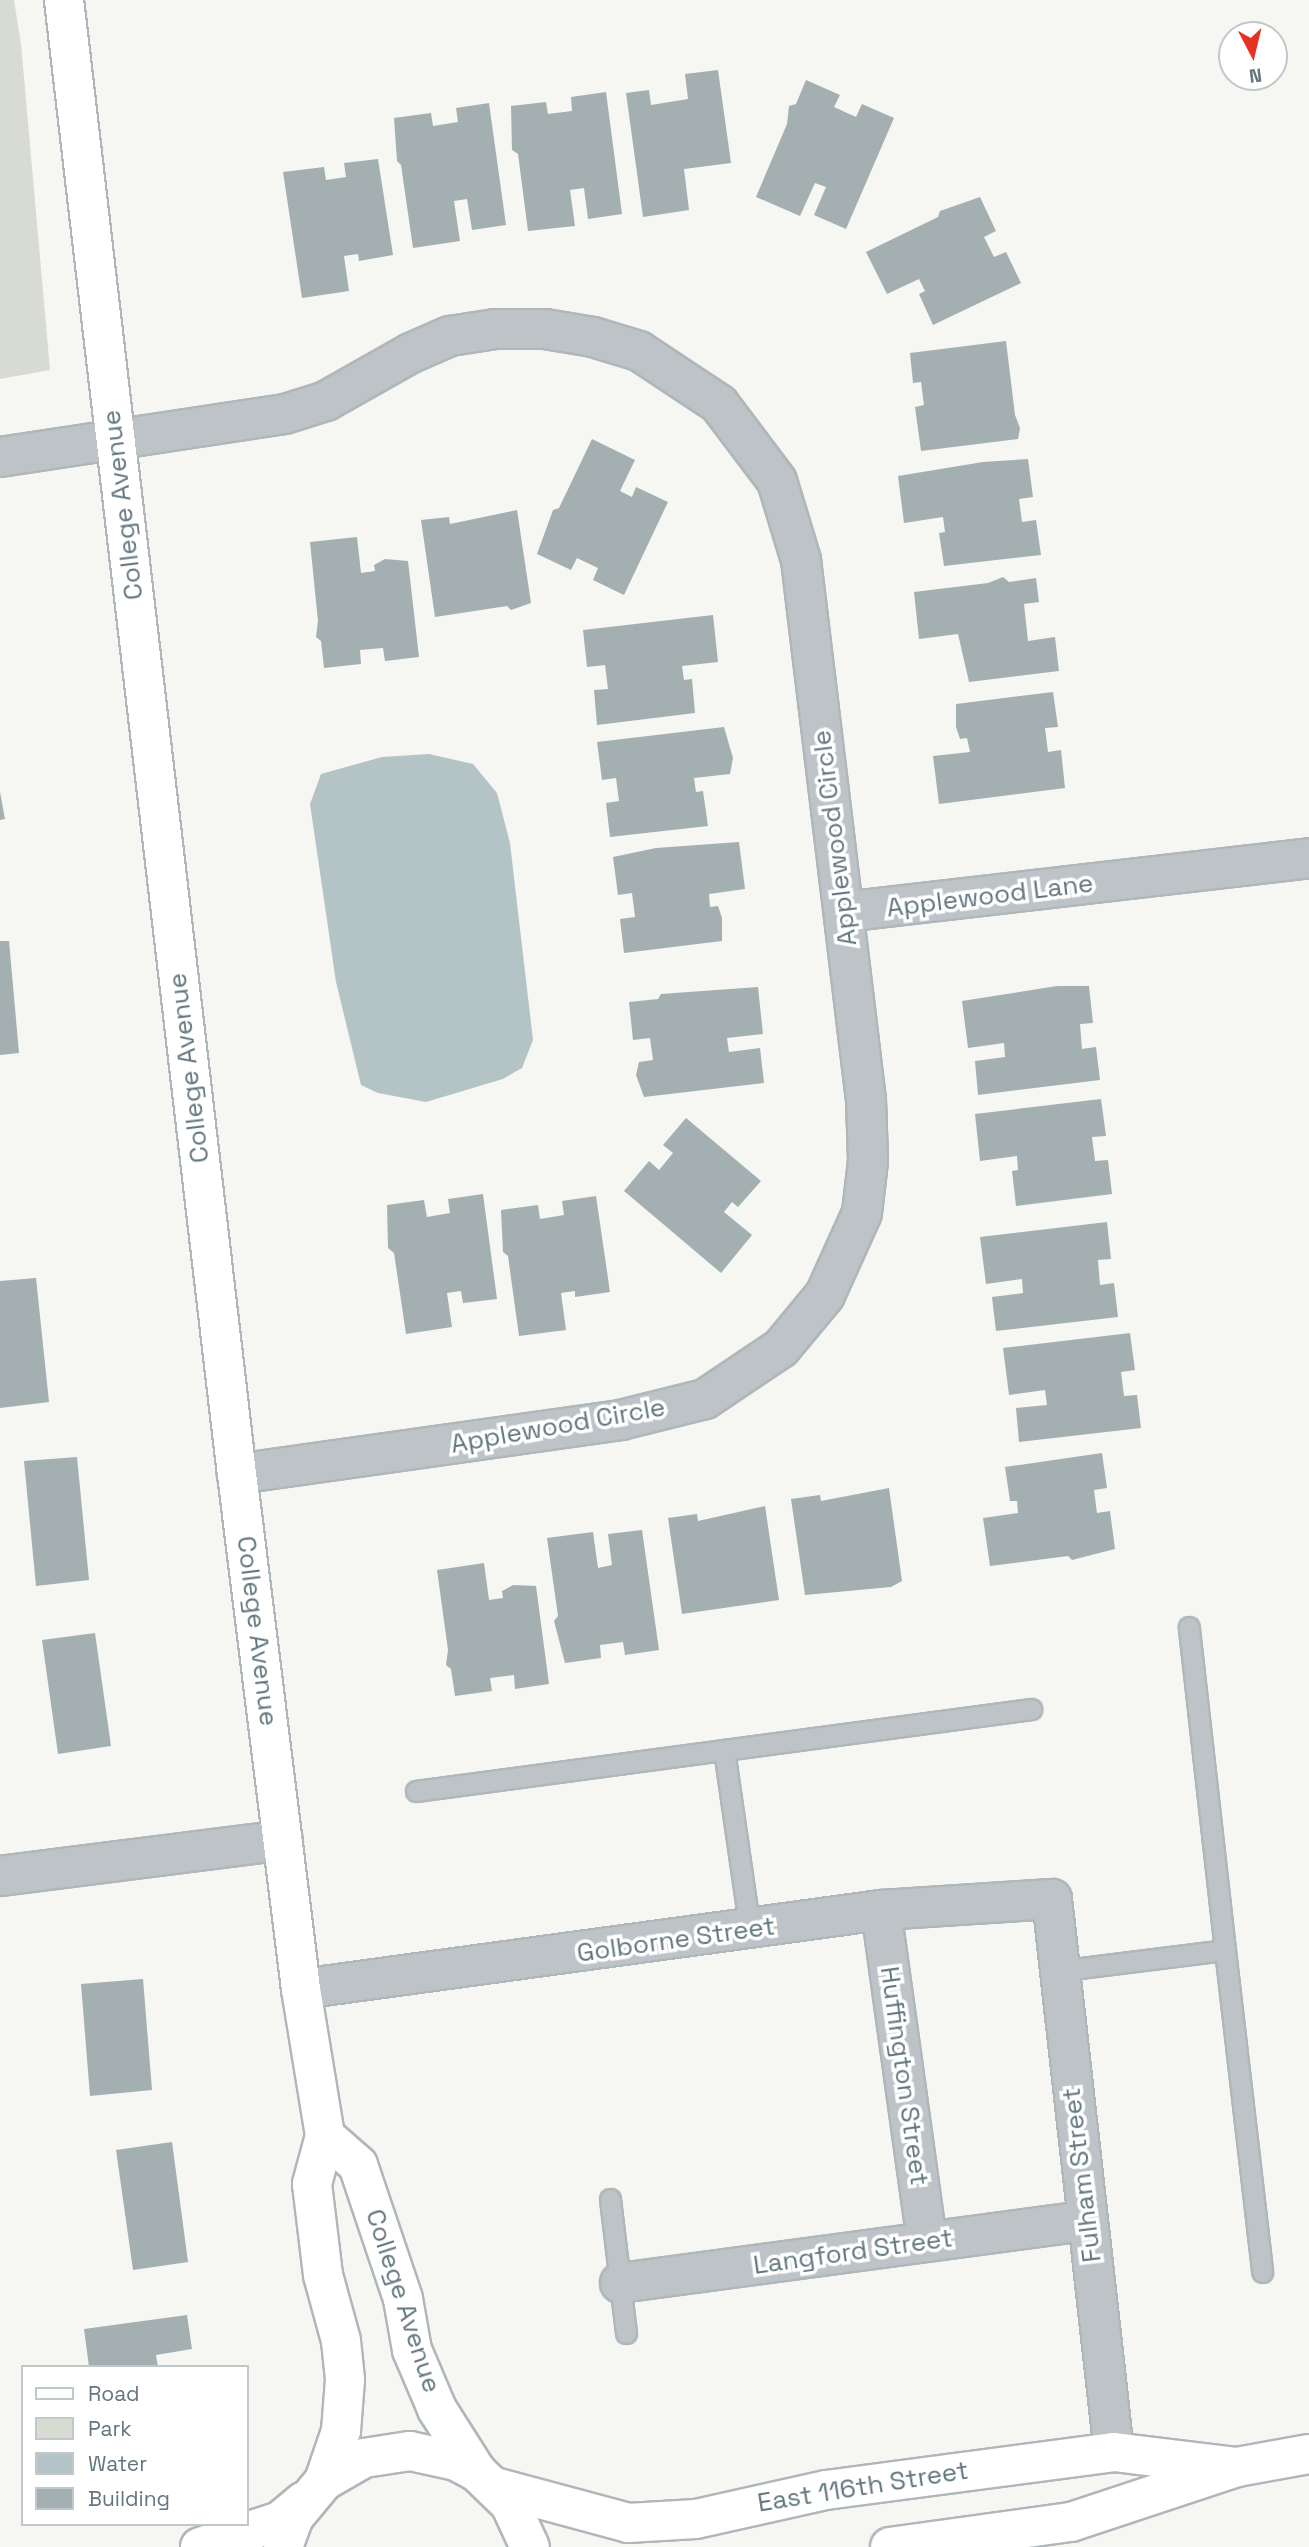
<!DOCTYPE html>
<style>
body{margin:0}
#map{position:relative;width:1309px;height:2547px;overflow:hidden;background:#f6f6f3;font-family:"Space Grotesk",sans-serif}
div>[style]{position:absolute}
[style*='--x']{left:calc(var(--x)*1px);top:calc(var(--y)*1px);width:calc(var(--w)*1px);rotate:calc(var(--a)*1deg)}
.green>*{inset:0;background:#d7dbd2}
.water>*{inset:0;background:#b4c4c6}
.building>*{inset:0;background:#a4afb2}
.roads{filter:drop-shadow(2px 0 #afb7ba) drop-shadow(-2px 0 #afb7ba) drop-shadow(0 2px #afb7ba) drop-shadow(0 -2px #afb7ba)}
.lane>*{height:19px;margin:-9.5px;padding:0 9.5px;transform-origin:9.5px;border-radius:9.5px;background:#bdc3c6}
.street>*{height:38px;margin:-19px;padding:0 19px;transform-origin:19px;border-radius:19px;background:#bdc3c6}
.secondary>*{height:38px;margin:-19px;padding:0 19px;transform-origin:19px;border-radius:19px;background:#fff}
.primary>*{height:38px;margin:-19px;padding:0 19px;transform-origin:19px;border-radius:19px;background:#fff}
span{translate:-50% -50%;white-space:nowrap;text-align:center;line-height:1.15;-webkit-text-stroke:7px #fff;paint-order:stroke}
.street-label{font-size:26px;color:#61767e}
.legend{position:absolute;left:21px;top:2365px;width:228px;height:161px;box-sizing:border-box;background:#fff;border:2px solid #c0c8cb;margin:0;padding:9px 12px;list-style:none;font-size:21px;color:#61767e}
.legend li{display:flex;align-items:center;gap:14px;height:35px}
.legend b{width:35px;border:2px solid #c0c8cb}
.north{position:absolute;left:1218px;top:21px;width:70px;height:70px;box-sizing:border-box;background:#fff;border:2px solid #c0c8cb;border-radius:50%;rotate:173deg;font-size:19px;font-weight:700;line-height:28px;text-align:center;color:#61767e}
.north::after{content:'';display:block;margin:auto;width:24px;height:32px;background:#e53224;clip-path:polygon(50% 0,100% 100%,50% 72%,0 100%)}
</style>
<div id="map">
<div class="green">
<div style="clip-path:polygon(0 0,14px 0,21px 44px,50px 370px,0 379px)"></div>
</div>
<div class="water">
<div style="clip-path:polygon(429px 754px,473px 764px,497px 793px,510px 843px,533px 1040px,522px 1068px,503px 1079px,426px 1102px,378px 1093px,361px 1085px,336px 982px,310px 804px,321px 774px,382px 757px)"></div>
</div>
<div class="building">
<div style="clip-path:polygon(718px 70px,731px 163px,684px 169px,689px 210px,643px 217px,626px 93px,649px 90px,651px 105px,688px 99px,685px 74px)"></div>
<div style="clip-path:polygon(806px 80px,840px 95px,834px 107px,856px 117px,862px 104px,894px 118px,846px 229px,814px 215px,826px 187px,815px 183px,800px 216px,756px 197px,787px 124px,789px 106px,796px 104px)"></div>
<div style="clip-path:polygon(606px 92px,622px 214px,588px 219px,584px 188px,570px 190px,575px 226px,528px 231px,518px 154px,512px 150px,511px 106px,546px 102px,548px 114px,572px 111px,571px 97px)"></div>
<div style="clip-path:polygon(489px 103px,506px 225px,472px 230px,467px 199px,454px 201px,460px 241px,413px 248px,401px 165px,397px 161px,394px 118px,431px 113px,433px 126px,458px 122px,456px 108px)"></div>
<div style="clip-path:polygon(378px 159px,393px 255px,359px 261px,358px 254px,344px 256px,349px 291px,302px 298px,283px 172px,324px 167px,326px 180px,346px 177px,344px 163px)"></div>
<div style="clip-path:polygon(980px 197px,996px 231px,984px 237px,994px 257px,1006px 252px,1021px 283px,933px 325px,919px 294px,925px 291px,919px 279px,887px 294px,866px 252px,938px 217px,940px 211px)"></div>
<div style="clip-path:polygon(1006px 341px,1015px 415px,1020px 428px,1018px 439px,921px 451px,915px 407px,924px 405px,921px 382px,913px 383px,910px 353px)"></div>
<div style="clip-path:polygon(592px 439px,635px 460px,620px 491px,632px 497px,636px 487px,668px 502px,624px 595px,593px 580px,598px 568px,577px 558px,571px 570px,537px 554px,553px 510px,559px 508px)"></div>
<div style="clip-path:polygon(1028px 459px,1033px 497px,1019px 499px,1022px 522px,1036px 520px,1041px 555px,944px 566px,939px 533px,945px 532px,943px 517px,904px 523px,898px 476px,983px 462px)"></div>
<div style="clip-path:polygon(517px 510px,531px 603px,511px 610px,507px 606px,435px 617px,421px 520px,449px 517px,450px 524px)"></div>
<div style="clip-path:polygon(357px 537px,361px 573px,375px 571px,374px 565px,385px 559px,408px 561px,419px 657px,385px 661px,383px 648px,360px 650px,361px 664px,324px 668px,321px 641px,316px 637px,318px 621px,310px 542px)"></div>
<div style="clip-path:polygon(1003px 577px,1009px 582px,1036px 578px,1039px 602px,1024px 604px,1028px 641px,1055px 637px,1059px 671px,969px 682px,958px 634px,919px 639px,914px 592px,988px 583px)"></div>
<div style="clip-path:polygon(713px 615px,718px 662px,682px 666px,684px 680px,692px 679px,695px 713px,597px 725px,594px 690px,608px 689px,605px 665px,587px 667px,583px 630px)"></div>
<div style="clip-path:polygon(1053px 692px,1058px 727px,1045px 728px,1048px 752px,1061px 750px,1065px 788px,939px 804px,933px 756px,970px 752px,967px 738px,960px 739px,956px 727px,956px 704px)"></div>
<div style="clip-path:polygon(724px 727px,733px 758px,730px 774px,694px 778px,696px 792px,703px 791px,708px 826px,610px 837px,606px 803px,619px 801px,616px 778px,602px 780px,597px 742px)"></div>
<div style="clip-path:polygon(0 792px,5px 819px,0 820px)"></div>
<div style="clip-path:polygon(739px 842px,745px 889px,709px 894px,710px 907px,718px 906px,722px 918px,722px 941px,624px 953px,620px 919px,635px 917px,632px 893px,618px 895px,613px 857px,656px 848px)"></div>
<div style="clip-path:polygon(0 941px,9px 941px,19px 1053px,0 1055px)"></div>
<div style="clip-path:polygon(1057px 986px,1089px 986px,1093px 1023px,1080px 1024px,1082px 1049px,1096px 1047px,1100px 1080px,978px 1095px,975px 1061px,1005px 1057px,1004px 1043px,968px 1048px,962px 1001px)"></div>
<div style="clip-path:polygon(758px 987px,763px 1034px,727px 1038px,729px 1052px,760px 1048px,764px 1083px,644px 1097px,636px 1075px,639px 1062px,653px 1060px,650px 1038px,633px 1040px,629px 1002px,658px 999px,661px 994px)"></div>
<div style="clip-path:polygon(1101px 1099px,1106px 1136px,1092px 1137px,1095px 1161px,1108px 1160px,1112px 1194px,1016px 1206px,1012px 1171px,1018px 1170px,1017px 1156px,980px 1161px,975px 1114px)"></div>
<div style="clip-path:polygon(686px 1118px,761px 1181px,738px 1207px,732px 1202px,724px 1212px,752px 1235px,721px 1273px,624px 1191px,649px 1161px,659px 1170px,673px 1153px,663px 1145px)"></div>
<div style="clip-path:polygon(483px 1194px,497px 1299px,463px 1303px,461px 1291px,447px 1293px,452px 1327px,406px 1334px,394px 1253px,388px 1248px,387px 1205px,424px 1200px,427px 1217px,450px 1213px,448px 1199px)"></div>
<div style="clip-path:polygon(596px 1196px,610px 1292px,575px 1297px,575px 1291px,561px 1293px,566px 1330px,519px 1336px,508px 1256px,503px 1252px,501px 1210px,538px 1205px,540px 1219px,564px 1215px,562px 1201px)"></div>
<div style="clip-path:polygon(1107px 1222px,1111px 1259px,1098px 1260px,1100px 1285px,1114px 1283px,1118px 1317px,996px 1331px,992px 1297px,1023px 1293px,1022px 1279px,986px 1284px,980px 1237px)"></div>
<div style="clip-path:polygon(36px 1278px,49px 1402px,0 1408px,0 1281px)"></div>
<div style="clip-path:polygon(1130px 1333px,1135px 1370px,1121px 1372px,1124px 1396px,1137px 1395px,1141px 1428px,1019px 1442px,1016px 1408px,1047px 1405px,1045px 1390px,1009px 1395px,1003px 1348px)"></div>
<div style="clip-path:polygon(1102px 1453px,1107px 1488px,1094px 1490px,1097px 1513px,1110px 1511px,1115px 1549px,1072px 1560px,1068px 1556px,990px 1566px,983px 1518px,1018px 1513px,1017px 1501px,1010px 1501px,1005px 1467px)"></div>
<div style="clip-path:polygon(77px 1457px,89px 1580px,36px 1586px,24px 1461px)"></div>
<div style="clip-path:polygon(889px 1488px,902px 1581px,891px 1587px,805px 1595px,791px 1499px,820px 1495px,821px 1501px)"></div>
<div style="clip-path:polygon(765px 1506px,779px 1600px,682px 1614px,668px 1518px,697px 1514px,698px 1521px)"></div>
<div style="clip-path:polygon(642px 1530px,659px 1650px,625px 1655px,623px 1642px,600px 1645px,601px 1658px,565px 1663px,554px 1621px,558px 1616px,547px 1538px,593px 1532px,598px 1568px,612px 1565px,608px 1534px)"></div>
<div style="clip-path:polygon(484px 1563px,489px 1600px,503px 1598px,502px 1591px,513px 1585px,536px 1586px,549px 1684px,515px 1689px,514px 1675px,490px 1678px,492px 1691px,455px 1696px,451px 1669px,446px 1665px,448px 1650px,437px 1570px)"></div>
<div style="clip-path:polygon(95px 1633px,111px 1746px,58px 1754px,42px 1640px)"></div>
<div style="clip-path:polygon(143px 1979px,152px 2090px,90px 2096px,81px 1984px)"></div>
<div style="clip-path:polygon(172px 2142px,188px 2262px,133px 2270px,116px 2150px)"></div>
<div style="clip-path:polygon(187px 2315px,192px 2349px,156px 2355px,158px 2367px,89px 2367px,84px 2329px)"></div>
</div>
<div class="roads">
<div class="lane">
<div style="--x:724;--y:1750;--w:310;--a:-7.6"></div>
<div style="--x:416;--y:1791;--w:311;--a:-7.6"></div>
<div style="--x:724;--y:1750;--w:182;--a:81.8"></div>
<div style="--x:1225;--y:1950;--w:324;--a:83.4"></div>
<div style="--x:1057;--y:1971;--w:169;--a:-7.1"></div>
<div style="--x:1225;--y:1950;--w:325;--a:-96.4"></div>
<div style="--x:610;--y:2199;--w:135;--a:83.2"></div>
</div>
<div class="street">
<div style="--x:0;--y:457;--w:288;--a:-8.6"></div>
<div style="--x:285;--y:414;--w:43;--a:-17.6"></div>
<div style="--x:326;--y:401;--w:98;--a:-29.5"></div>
<div style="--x:411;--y:353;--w:43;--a:-23.6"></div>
<div style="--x:450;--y:336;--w:46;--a:-8.8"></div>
<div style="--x:495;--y:329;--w:50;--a:0"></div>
<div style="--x:545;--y:329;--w:49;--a:9.5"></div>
<div style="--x:593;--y:337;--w:48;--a:16.9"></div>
<div style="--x:639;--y:351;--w:96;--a:33.5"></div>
<div style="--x:719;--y:404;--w:96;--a:53"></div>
<div style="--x:777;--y:481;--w:83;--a:73.1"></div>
<div style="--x:801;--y:560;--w:544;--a:83.14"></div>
<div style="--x:866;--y:1100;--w:61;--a:88.1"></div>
<div style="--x:868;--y:1161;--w:52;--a:96.6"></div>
<div style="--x:862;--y:1213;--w:90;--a:114.3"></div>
<div style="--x:825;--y:1295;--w:69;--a:129.7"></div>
<div style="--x:781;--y:1348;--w:92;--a:146.1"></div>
<div style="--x:705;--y:1399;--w:87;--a:166"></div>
<div style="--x:621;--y:1420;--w:388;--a:172"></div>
<div style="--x:844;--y:912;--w:468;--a:-6.6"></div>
<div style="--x:0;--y:1876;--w:285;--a:-7.2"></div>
<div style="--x:881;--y:1910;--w:335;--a:82.1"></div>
<div style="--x:301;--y:1989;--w:585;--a:-7.76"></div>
<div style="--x:881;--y:1910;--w:171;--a:-3.7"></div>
<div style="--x:1052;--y:1899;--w:556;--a:83.6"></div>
<div style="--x:620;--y:2283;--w:471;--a:-7.6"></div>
</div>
<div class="secondary">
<div style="--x:64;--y:0;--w:1484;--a:83.31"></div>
<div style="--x:237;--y:1474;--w:519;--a:82.92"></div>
<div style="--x:301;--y:1989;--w:149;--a:80.7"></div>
<div style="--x:325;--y:2136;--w:50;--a:105.2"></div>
<div style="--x:312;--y:2184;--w:92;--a:83.1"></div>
<div style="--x:323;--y:2275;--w:68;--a:74.7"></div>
<div style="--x:341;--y:2341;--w:39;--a:84"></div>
<div style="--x:345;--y:2380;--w:51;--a:94.5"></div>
<div style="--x:341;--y:2431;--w:53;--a:108.8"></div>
<div style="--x:325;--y:2136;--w:44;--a:41.3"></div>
<div style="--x:358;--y:2165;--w:141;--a:71.4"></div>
<div style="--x:403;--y:2299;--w:52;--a:80"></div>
<div style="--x:412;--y:2350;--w:64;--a:67"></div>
<div style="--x:437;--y:2409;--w:75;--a:57.6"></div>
</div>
<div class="primary">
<div style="--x:495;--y:2487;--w:138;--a:15.1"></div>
<div style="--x:628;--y:2523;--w:68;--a:-3.4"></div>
<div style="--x:696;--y:2519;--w:133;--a:-12.6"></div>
<div style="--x:826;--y:2490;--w:290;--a:-7.5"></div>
<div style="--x:1114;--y:2452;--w:124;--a:7"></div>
<div style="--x:200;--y:2547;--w:84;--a:-18"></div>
<div style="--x:280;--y:2521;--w:30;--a:-40"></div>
<div style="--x:283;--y:2547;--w:32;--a:-70"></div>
<div style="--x:294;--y:2517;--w:47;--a:-50.2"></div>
<div style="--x:324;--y:2481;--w:46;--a:-29.9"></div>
<div style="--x:364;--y:2458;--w:47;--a:-8.7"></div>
<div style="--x:410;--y:2451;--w:47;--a:12.3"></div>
<div style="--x:456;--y:2461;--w:24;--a:28"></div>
<div style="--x:477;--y:2472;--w:46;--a:44.1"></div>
<div style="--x:510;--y:2504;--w:47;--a:65.1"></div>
<div style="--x:890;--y:2547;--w:183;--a:-7.9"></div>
<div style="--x:1071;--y:2522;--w:175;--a:-18.3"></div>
<div style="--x:1237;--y:2467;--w:73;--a:-10.2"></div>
</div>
</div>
<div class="street-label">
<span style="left:123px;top:505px;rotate:-97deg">College Avenue</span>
<span style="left:835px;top:838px;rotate:-97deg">Applewood Circle</span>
<span style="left:990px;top:896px;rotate:-7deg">Applewood Lane</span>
<span style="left:189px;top:1068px;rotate:-97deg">College Avenue</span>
<span style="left:558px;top:1426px;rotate:-10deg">Applewood Circle</span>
<span style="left:257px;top:1631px;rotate:83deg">College Avenue</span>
<span style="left:676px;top:1940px;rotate:-8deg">Golborne Street</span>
<span style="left:904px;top:2076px;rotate:82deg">Huffington Street</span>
<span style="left:1082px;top:2175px;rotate:-97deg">Fulham Street</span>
<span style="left:853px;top:2252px;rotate:-8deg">Langford Street</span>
<span style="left:403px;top:2301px;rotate:72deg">College Avenue</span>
<span style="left:863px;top:2487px;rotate:-9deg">East 116th Street</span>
</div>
<ul class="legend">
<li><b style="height:9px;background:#fff"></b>Road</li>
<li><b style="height:19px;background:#d7dbd2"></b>Park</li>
<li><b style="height:19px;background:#b4c4c6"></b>Water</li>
<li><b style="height:19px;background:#a4afb2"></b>Building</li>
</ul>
<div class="north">N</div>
</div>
